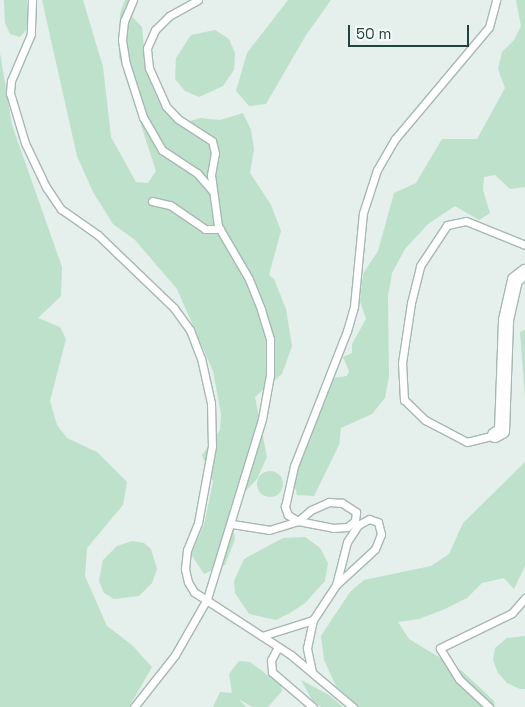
<!DOCTYPE html>
<style>
body{margin:0}
#map{position:relative;width:525px;height:707px;overflow:hidden;background:#e5efeb;font-family:"Space Grotesk",sans-serif}
div>[style]{position:absolute}
[style*='--x']{left:calc(var(--x)*1px);top:calc(var(--y)*1px);width:calc(var(--w)*1px);rotate:calc(var(--a)*1deg)}
.green>*{inset:0;background:#bde1ca}
.round{border-radius:50%}
.roads{filter:drop-shadow(1px 0 #a7b8b3) drop-shadow(-1px 0 #a7b8b3) drop-shadow(0 1px #a7b8b3) drop-shadow(0 -1px #a7b8b3)}
.service>*{height:7px;margin:-3.5px;padding:0 3.5px;transform-origin:3.5px;border-radius:3.5px;background:#fff}
.minor>*{height:14px;margin:-7px;padding:0 7px;transform-origin:7px;border-radius:7px;background:#fff}
span{translate:-50% -50%;white-space:nowrap;text-align:center;line-height:1.15;-webkit-text-stroke:4.5px #f6fbf9;paint-order:stroke}
.scale{position:absolute;left:348px;top:25px;width:121px;height:22px;box-sizing:border-box;border:2px solid #22423d;border-top:0;padding-left:6px;font-size:15px;line-height:18px;white-space:nowrap;color:#22423d;-webkit-text-stroke:4px #f6fbf9;paint-order:stroke}
</style>
<div id="map">
<div class="green">
<div style="clip-path:polygon(4px 0,27px 0,27px 29px,20px 37px,10px 34px,5px 23px)"></div>
<div style="clip-path:polygon(42px 0,83px 0,103px 67px,111px 137px,136px 182px,148px 183px,156px 171px,119px 57px,120px 14px,125px 0,130px 0,124px 8px,142px 27px,146px 71px,158px 100px,178px 125px,200px 118px,220px 120px,243px 113px,251px 130px,254px 149px,250px 173px,271px 205px,281px 231px,269px 275px,274px 279px,286px 309px,292px 346px,282px 374px,255px 397px,267px 457px,257px 479px,230px 507px,235px 539px,225px 565px,204px 574px,191px 554px,204px 525px,213px 482px,202px 455px,220px 430px,221px 414px,213px 371px,177px 289px,135px 240px,113px 224px,93px 192px,77px 156px)"></div>
<div style="clip-path:polygon(288px 0,331px 0,306px 35px,266px 104px,249px 106px,236px 91px,247px 53px)"></div>
<div style="clip-path:polygon(516px 0,525px 0,525px 187px,510px 189px,495px 175px,484px 177px,483px 190px,490px 213px,479px 220px,455px 206px,428px 224px,405px 249px,392px 273px,388px 296px,389px 376px,385px 398px,372px 414px,341px 428px,339px 445px,314px 496px,297px 495px,293px 480px,300px 457px,332px 378px,347px 376px,349px 371px,343px 357px,352px 353px,352px 344px,366px 319px,360px 301px,363px 274px,378px 251px,394px 193px,416px 183px,442px 139px,477px 139px,505px 88px,498px 69px,502px 52px,514px 40px,521px 26px)"></div>
<div style="clip-path:polygon(215px 30px,229px 39px,235px 53px,234px 70px,223px 86px,199px 97px,185px 91px,175px 79px,176px 58px,191px 35px)"></div>
<div style="clip-path:polygon(0 53px,12px 125px,62px 267px,61px 296px,38px 318px,60px 327px,66px 339px,50px 401px,57px 425px,67px 438px,97px 452px,127px 482px,123px 505px,87px 548px,85px 576px,107px 626px,132px 645px,152px 667px,129px 707px,0 707px)"></div>
<div style="clip-path:polygon(525px 330px,525px 397px,520px 332px)"></div>
<div style="clip-path:polygon(525px 424px,525px 566px,514px 589px,504px 578px,482px 583px,467px 598px,445px 609px,419px 619px,398px 622px,409px 639px,462px 671px,494px 701px,495px 707px,350px 707px,355px 703px,336px 686px,324px 660px,321px 636px,350px 592px,364px 580px,431px 566px,449px 554px,463px 523px,525px 462px)"></div>
<div class="round" style="left:257px;top:471px;width:26px;height:26px"></div>
<div style="clip-path:polygon(305px 537px,320px 548px,328px 563px,325px 581px,305px 603px,290px 613px,276px 620px,249px 614px,235px 593px,234px 581px,244px 559px,283px 538px)"></div>
<div style="clip-path:polygon(132px 541px,144px 543px,151px 549px,157px 569px,152px 583px,139px 596px,114px 599px,104px 593px,99px 581px,103px 560px,117px 546px)"></div>
<div style="clip-path:polygon(525px 636px,525px 689px,520px 689px,507px 683px,498px 673px,493px 660px,495px 648px,507px 638px)"></div>
<div style="clip-path:polygon(239px 661px,250px 662px,281px 685px,282px 691px,268px 707px,252px 707px,239px 699px,246px 707px,213px 707px,220px 692px,232px 693px,229px 674px)"></div>
<div style="clip-path:polygon(301px 680px,329px 695px,343px 707px,321px 707px,312px 700px)"></div>
</div>
<div class="roads">
<div class="service">
<div style="--x:32;--y:0;--w:34;--a:92"></div>
<div style="--x:31;--y:34;--w:51;--a:113.1"></div>
<div style="--x:11;--y:81;--w:12;--a:95"></div>
<div style="--x:10;--y:93;--w:52;--a:73.3"></div>
<div style="--x:25;--y:143;--w:49;--a:64.5"></div>
<div style="--x:46;--y:187;--w:27;--a:56"></div>
<div style="--x:61;--y:209;--w:45;--a:35.1"></div>
<div style="--x:98;--y:235;--w:105;--a:43.8"></div>
<div style="--x:174;--y:308;--w:27;--a:54"></div>
<div style="--x:190;--y:330;--w:30;--a:69"></div>
<div style="--x:201;--y:358;--w:46;--a:77.5"></div>
<div style="--x:211;--y:403;--w:43;--a:88.7"></div>
<div style="--x:212;--y:446;--w:78;--a:100.3"></div>
<div style="--x:198;--y:523;--w:29;--a:112"></div>
<div style="--x:187;--y:550;--w:19;--a:96"></div>
<div style="--x:185;--y:569;--w:13;--a:77"></div>
<div style="--x:188;--y:582;--w:12;--a:59"></div>
<div style="--x:194;--y:592;--w:116;--a:33"></div>
<div style="--x:291;--y:655;--w:81;--a:40"></div>
<div style="--x:133;--y:0;--w:23;--a:113"></div>
<div style="--x:124;--y:21;--w:19;--a:96"></div>
<div style="--x:122;--y:40;--w:24;--a:81"></div>
<div style="--x:126;--y:64;--w:56;--a:72.2"></div>
<div style="--x:143;--y:117;--w:38;--a:60"></div>
<div style="--x:162;--y:150;--w:42;--a:33.3"></div>
<div style="--x:197;--y:173;--w:23;--a:49"></div>
<div style="--x:152;--y:201;--w:18;--a:13"></div>
<div style="--x:170;--y:205;--w:42;--a:34.4"></div>
<div style="--x:205;--y:229;--w:15;--a:0"></div>
<div style="--x:495;--y:435;--w:29;--a:166"></div>
<div style="--x:467;--y:442;--w:47;--a:-152.4"></div>
<div style="--x:425;--y:420;--w:29;--a:-136"></div>
<div style="--x:404;--y:400;--w:37;--a:-93"></div>
<div style="--x:402;--y:363;--w:61;--a:-81.5"></div>
<div style="--x:411;--y:303;--w:38;--a:-76"></div>
<div style="--x:420;--y:266;--w:49;--a:-56.6"></div>
<div style="--x:447;--y:225;--w:19;--a:-12"></div>
<div style="--x:466;--y:221;--w:64;--a:22.1"></div>
<div style="--x:232;--y:524;--w:37;--a:9"></div>
<div style="--x:269;--y:530;--w:30;--a:-17"></div>
<div style="--x:298;--y:521;--w:36;--a:11"></div>
<div style="--x:333;--y:528;--w:14;--a:-4"></div>
<div style="--x:347;--y:527;--w:10;--a:-37"></div>
<div style="--x:355;--y:521;--w:9;--a:-84"></div>
<div style="--x:356;--y:512;--w:17;--a:-147"></div>
<div style="--x:342;--y:503;--w:13;--a:-176"></div>
<div style="--x:329;--y:502;--w:20;--a:156"></div>
<div style="--x:311;--y:510;--w:17;--a:140"></div>
<div style="--x:298;--y:521;--w:12;--a:-149"></div>
<div style="--x:288;--y:515;--w:9;--a:-111"></div>
<div style="--x:285;--y:507;--w:42;--a:-77.6"></div>
<div style="--x:294;--y:466;--w:145;--a:-68.6"></div>
<div style="--x:347;--y:331;--w:26;--a:-74"></div>
<div style="--x:354;--y:306;--w:93;--a:-84.5"></div>
<div style="--x:363;--y:213;--w:45;--a:-72"></div>
<div style="--x:377;--y:170;--w:36;--a:-60"></div>
<div style="--x:395;--y:139;--w:146;--a:-50"></div>
<div style="--x:489;--y:27;--w:28;--a:-75"></div>
<div style="--x:262;--y:636;--w:53;--a:-17.4"></div>
<div style="--x:278;--y:647;--w:15;--a:118"></div>
<div style="--x:271;--y:660;--w:12;--a:85"></div>
<div style="--x:272;--y:672;--w:54;--a:40.5"></div>
<div style="--x:312;--y:672;--w:25;--a:-102"></div>
<div style="--x:307;--y:648;--w:29;--a:-78"></div>
<div style="--x:313;--y:620;--w:42;--a:-56.7"></div>
<div style="--x:336;--y:585;--w:53;--a:-42.7"></div>
<div style="--x:375;--y:549;--w:16;--a:-68"></div>
<div style="--x:381;--y:534;--w:12;--a:-104"></div>
<div style="--x:378;--y:522;--w:9;--a:-162"></div>
<div style="--x:369;--y:519;--w:13;--a:151"></div>
<div style="--x:358;--y:525;--w:20;--a:123"></div>
<div style="--x:347;--y:542;--w:44;--a:104.3"></div>
<div style="--x:134;--y:707;--w:66;--a:-51.7"></div>
<div style="--x:175;--y:655;--w:64;--a:-60.3"></div>
<div style="--x:207;--y:599;--w:188;--a:-73"></div>
<div style="--x:262;--y:419;--w:45;--a:-79.7"></div>
<div style="--x:270;--y:375;--w:36;--a:-90"></div>
<div style="--x:270;--y:339;--w:31;--a:-107"></div>
<div style="--x:261;--y:309;--w:32;--a:-112"></div>
<div style="--x:249;--y:279;--w:61;--a:-120.3"></div>
<div style="--x:218;--y:226;--w:51;--a:-97.8"></div>
<div style="--x:211;--y:175;--w:22;--a:-80"></div>
<div style="--x:215;--y:153;--w:12;--a:-104"></div>
<div style="--x:212;--y:141;--w:40;--a:-147.1"></div>
<div style="--x:178;--y:119;--w:18;--a:-133"></div>
<div style="--x:166;--y:106;--w:42;--a:-114.1"></div>
<div style="--x:149;--y:68;--w:20;--a:-96"></div>
<div style="--x:147;--y:48;--w:20;--a:-66"></div>
<div style="--x:155;--y:30;--w:20;--a:-45"></div>
<div style="--x:169;--y:16;--w:33;--a:-29"></div>
<div style="--x:489;--y:707;--w:41;--a:-137"></div>
<div style="--x:459;--y:679;--w:36;--a:-122"></div>
<div style="--x:440;--y:648;--w:80;--a:-25.9"></div>
<div style="--x:512;--y:613;--w:20;--a:-49"></div>
</div>
<div class="minor">
<div style="--x:495;--y:435;--w:8;--a:-30"></div>
<div style="--x:502;--y:431;--w:111;--a:-87.9"></div>
<div style="--x:506;--y:320;--w:41;--a:-77.3"></div>
<div style="--x:515;--y:280;--w:13;--a:-39"></div>
</div>
</div>
<div class="scale">50 m</div>
</div>
